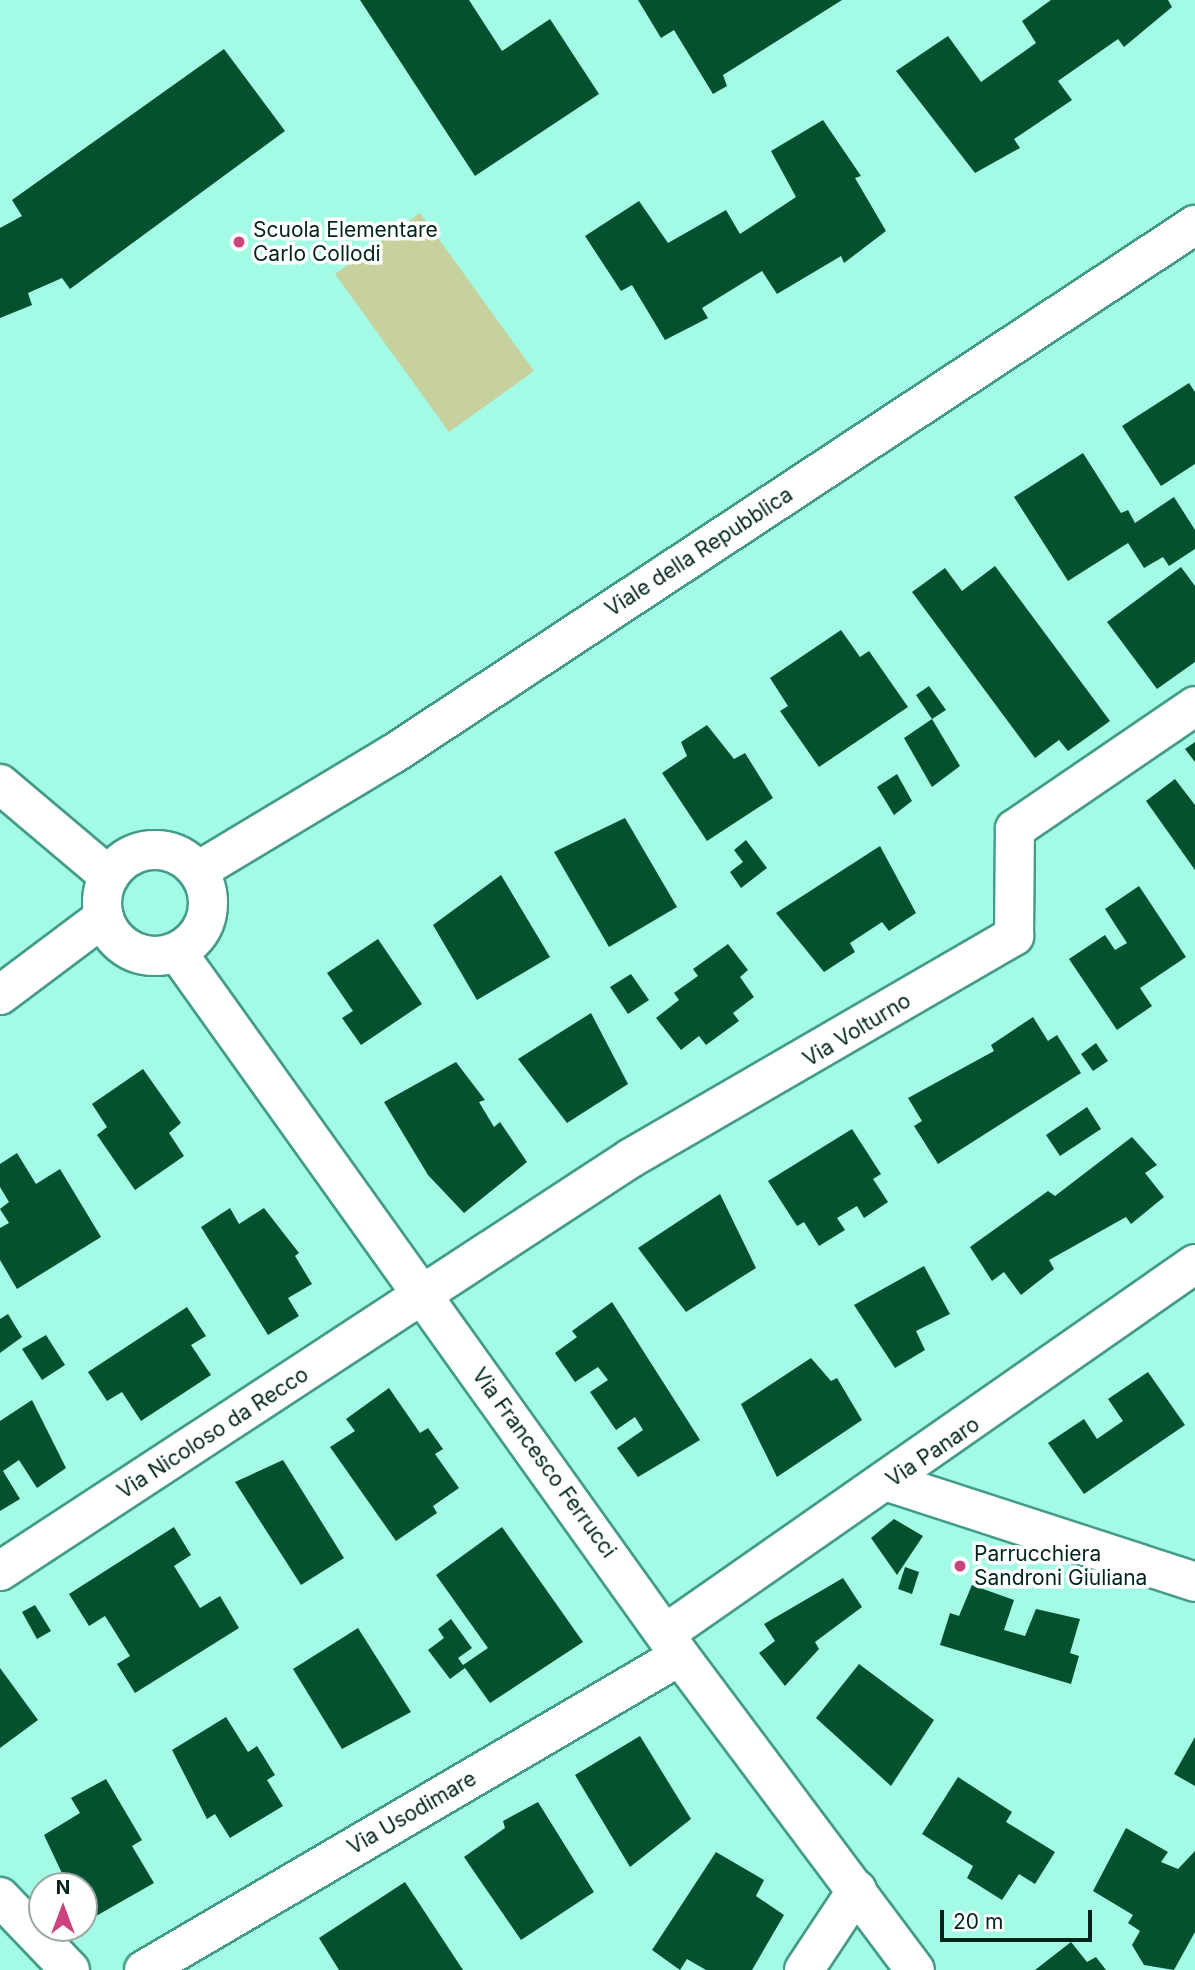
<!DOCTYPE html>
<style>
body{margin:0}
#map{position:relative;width:1195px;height:1970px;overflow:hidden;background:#a3fae5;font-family:Inter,sans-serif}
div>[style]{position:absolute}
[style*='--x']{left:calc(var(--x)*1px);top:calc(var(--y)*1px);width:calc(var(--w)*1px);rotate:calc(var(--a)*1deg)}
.green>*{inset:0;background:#c7d19e}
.building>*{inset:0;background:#04512f}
.roads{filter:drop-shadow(2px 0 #449b88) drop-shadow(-2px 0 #449b88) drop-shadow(0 2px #449b88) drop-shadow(0 -2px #449b88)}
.minor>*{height:38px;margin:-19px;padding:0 19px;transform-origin:19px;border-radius:19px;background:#fff}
.minor>.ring{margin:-19px;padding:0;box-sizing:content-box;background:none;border:38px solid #fff;border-radius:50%}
.dots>*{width:19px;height:19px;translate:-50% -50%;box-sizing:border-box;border:4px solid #fff;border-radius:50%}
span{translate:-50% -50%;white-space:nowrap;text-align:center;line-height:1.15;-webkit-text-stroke:7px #fff;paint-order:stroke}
.poi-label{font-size:21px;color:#00241d}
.left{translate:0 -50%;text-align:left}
.street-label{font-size:21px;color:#00241d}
.north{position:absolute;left:28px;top:1872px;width:70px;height:70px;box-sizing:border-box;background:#fff;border:2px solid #99a7a5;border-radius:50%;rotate:0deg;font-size:19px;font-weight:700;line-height:28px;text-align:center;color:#00241d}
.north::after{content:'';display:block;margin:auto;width:24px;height:32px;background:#cc437f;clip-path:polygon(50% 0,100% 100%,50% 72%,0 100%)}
.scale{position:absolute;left:940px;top:1910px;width:152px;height:32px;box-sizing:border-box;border:4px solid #00241d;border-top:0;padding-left:9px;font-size:21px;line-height:24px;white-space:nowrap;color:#00241d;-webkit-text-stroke:5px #fff;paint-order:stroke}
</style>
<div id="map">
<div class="green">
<div style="clip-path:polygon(420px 213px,534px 371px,449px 432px,335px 274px)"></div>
</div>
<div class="building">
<div style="clip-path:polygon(360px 0,469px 0,502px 51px,550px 19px,599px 94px,475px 176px)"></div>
<div style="clip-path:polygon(638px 0,842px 0,723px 75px,727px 86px,713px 94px,674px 30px,661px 38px)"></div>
<div style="clip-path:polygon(1051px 0,1168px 0,1172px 7px,1124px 47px,1118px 39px,1058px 81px,1072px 100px,1014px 139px,1020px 148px,975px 173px,896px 71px,948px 36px,981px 82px,1036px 43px,1022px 21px)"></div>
<div style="clip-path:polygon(224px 49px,285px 131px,70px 289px,62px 278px,28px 293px,32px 305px,0 318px,0 228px,22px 216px,12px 200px)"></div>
<div style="clip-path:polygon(823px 120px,861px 176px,855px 178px,886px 231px,844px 263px,841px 256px,777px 294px,762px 271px,702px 308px,708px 318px,665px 340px,632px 285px,621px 291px,585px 236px,639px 201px,668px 243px,726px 210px,740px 234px,796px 197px,771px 151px)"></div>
<div style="clip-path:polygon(1189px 383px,1195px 392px,1195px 464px,1161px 486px,1122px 426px)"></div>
<div style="clip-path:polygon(1083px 453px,1121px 513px,1128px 510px,1135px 523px,1174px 497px,1195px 530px,1195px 549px,1169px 566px,1163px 557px,1144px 568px,1128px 543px,1068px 581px,1014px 497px)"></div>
<div style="clip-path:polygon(995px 566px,1110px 721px,1068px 751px,1059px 740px,1035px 758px,912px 592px,945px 568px,962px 591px)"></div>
<div style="clip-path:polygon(1181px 567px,1195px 586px,1195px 662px,1157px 689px,1107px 622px)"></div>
<div style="clip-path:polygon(841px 630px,860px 657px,869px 651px,908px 707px,819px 767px,780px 711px,788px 706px,770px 678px)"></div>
<div style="clip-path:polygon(929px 686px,946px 710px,932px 719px,916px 695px)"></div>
<div style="clip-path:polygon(932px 719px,960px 766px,932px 787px,904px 738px)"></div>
<div style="clip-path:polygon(707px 725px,734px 759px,745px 753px,773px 798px,707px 841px,662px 773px,687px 756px,681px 742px)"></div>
<div style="clip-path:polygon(1195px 742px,1195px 762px,1185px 749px)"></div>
<div style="clip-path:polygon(897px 774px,912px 801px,894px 815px,877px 787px)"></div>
<div style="clip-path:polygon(1175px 779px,1195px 805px,1195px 870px,1146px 801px)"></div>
<div style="clip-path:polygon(625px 818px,677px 907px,609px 947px,554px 852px)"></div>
<div style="clip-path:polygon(746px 840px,767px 868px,741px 888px,730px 872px,743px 862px,734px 850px)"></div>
<div style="clip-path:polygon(880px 846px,916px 913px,889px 931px,882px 922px,850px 943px,855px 952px,824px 972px,776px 913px)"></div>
<div style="clip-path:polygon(501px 875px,550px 957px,477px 1000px,433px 925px)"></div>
<div style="clip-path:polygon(1139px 886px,1186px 957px,1140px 988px,1152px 1006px,1117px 1030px,1069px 959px,1105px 935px,1115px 950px,1127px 943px,1105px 909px)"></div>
<div style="clip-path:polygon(378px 939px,422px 1004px,361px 1045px,342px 1018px,353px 1011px,327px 973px)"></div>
<div style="clip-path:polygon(728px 944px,748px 970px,740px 977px,754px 997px,733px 1013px,739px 1021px,706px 1045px,699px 1036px,681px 1050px,656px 1018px,679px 1000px,674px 993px,698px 976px,693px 969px)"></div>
<div style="clip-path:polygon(631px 974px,649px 1000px,628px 1014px,610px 987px)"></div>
<div style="clip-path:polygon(591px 1013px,628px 1084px,567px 1123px,518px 1059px)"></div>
<div style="clip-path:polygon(1033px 1017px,1048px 1041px,1057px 1035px,1081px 1073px,938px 1164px,914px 1126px,922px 1121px,908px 1098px,994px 1051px,991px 1045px)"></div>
<div style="clip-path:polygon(1096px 1043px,1108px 1061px,1093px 1071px,1081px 1054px)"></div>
<div style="clip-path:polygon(456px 1062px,485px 1100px,479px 1102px,494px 1127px,500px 1122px,527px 1162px,464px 1213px,428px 1175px,384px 1102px)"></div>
<div style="clip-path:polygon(143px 1069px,181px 1123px,169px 1133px,184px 1156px,135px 1190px,97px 1135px,107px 1127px,92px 1104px)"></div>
<div style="clip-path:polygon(1087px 1107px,1101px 1129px,1060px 1156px,1046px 1135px)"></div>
<div style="clip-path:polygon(852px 1129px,881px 1174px,873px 1179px,888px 1202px,864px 1218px,857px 1206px,837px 1218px,845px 1230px,819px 1246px,804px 1222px,797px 1226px,768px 1181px)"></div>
<div style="clip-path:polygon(1132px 1137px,1157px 1165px,1145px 1173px,1164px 1197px,1131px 1224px,1126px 1217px,1049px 1260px,1054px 1269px,1021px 1295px,1004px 1272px,992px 1281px,970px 1247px,1048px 1191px,1055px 1196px)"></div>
<div style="clip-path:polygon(17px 1153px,36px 1184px,60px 1169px,101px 1237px,17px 1289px,0 1260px,0 1228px,9px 1223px,0 1209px,9px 1202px,0 1187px,0 1164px)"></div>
<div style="clip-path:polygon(720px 1194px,756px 1268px,686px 1312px,638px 1248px)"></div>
<div style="clip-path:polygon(230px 1208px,239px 1224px,264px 1208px,299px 1253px,295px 1256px,312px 1284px,288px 1298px,299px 1316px,268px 1335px,201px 1227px)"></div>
<div style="clip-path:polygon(924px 1266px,950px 1314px,916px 1331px,925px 1350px,895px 1368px,854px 1305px)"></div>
<div style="clip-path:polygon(612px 1302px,700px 1440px,638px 1477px,617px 1448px,643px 1430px,635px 1417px,616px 1430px,590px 1392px,608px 1380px,598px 1367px,575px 1382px,555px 1353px,577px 1337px,572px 1331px)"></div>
<div style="clip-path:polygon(187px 1307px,206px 1336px,191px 1345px,211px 1375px,141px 1421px,122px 1392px,107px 1401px,88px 1372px)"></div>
<div style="clip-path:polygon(8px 1314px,22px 1337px,0 1353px,0 1319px)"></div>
<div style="clip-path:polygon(46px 1335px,65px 1365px,42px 1380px,22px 1349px)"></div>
<div style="clip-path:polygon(811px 1358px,831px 1381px,837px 1378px,862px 1420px,777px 1477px,741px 1404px)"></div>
<div style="clip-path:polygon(1148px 1372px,1185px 1425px,1084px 1494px,1048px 1443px,1084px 1419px,1097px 1439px,1123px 1421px,1108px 1399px)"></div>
<div style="clip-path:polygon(389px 1388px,420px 1433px,428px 1428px,443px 1449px,435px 1454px,459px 1488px,433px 1506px,437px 1513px,396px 1541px,330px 1447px,355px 1431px,346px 1419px)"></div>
<div style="clip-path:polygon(32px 1400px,66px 1468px,37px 1488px,19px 1460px,3px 1471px,20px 1499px,0 1511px,0 1421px)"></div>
<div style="clip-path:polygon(283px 1460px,344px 1558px,301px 1585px,235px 1482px)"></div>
<div style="clip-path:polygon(894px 1519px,923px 1536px,897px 1575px,871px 1538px)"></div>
<div style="clip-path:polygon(174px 1527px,191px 1555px,174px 1566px,200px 1608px,220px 1596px,239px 1628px,135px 1693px,117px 1664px,130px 1656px,105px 1616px,89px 1626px,69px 1594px)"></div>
<div style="clip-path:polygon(502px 1527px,583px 1642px,490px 1703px,465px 1668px,450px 1679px,428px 1650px,444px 1638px,438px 1629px,451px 1619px,472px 1648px,458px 1658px,463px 1665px,488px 1648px,436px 1575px)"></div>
<div style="clip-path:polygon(905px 1567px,919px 1572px,912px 1594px,898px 1589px)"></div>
<div style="clip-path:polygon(843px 1578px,862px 1607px,815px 1642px,819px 1649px,785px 1686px,759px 1653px,775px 1641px,764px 1624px)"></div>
<div style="clip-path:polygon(972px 1585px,1014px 1600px,1004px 1630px,1025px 1636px,1036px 1609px,1080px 1619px,1070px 1653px,1079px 1656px,1071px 1684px,940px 1645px,950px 1613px,959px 1616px)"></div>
<div style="clip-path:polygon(35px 1605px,51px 1631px,37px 1639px,22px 1612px)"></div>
<div style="clip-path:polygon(358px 1628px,411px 1712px,342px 1749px,293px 1669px)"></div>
<div style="clip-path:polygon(859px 1664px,934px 1720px,891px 1786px,816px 1718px)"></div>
<div style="clip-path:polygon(0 1668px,38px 1720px,0 1748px)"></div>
<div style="clip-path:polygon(226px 1717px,248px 1752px,257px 1746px,275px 1775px,267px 1780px,283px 1806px,230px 1838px,215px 1814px,207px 1819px,172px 1750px)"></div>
<div style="clip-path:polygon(640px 1736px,691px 1819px,630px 1867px,575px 1775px)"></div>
<div style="clip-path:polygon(1195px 1737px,1195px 1786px,1174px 1774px)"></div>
<div style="clip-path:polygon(958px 1777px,1012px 1812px,1006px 1822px,1055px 1852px,1035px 1884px,1019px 1874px,1002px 1900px,967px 1878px,973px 1866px,922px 1834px)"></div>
<div style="clip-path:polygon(106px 1779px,142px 1840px,132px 1846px,154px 1883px,89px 1920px,84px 1886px,68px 1886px,44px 1835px,80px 1813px,71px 1798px)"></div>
<div style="clip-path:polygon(538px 1802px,594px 1892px,521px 1940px,464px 1857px,505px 1828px,503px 1821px)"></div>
<div style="clip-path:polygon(1126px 1828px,1168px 1852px,1161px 1862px,1178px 1869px,1195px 1851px,1195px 1932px,1174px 1970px,1144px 1965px,1132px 1945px,1140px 1931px,1128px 1923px,1133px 1915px,1093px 1891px)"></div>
<div style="clip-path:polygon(716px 1852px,764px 1880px,756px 1896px,784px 1915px,752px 1970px,706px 1970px,687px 1959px,680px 1970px,652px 1950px)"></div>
<div style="clip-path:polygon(405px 1882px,463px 1970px,339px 1970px,319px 1938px)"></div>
<div style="clip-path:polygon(1071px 1942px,1087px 1962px,1096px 1957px,1106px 1970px,1035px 1970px)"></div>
</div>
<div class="roads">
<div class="minor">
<div style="--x:0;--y:784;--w:143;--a:40.2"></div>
<div class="ring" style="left:102px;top:850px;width:68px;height:68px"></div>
<div style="--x:198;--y:871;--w:227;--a:-31"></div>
<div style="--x:393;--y:754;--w:961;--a:-33.41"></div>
<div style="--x:177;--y:952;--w:865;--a:54.45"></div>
<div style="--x:680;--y:1656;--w:392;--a:53.2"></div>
<div style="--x:0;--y:995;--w:130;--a:-36.9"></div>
<div style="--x:888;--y:1482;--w:323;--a:18"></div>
<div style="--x:0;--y:1571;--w:754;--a:-33.21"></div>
<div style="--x:631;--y:1158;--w:443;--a:-30.1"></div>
<div style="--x:1014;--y:936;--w:107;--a:-89.5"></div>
<div style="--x:1015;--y:829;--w:218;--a:-34.3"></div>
<div style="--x:666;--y:1633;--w:645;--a:-34.9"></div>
<div style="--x:0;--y:1897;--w:101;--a:46.2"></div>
<div style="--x:144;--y:1970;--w:621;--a:-30.36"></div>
<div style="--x:804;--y:1970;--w:96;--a:-56.5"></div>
</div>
</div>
<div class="dots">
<div style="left:239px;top:242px;background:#cc437f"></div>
<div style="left:960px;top:1566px;background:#cc437f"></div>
</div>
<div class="poi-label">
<span class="left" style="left:253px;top:242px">Scuola Elementare<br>Carlo Collodi</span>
<span class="left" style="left:974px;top:1566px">Parrucchiera<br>Sandroni Giuliana</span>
</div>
<div class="street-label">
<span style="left:699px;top:552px;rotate:-33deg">Viale della Repubblica</span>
<span style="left:857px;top:1030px;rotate:-31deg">Via Volturno</span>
<span style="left:213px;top:1433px;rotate:-33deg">Via Nicoloso da Recco</span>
<span style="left:933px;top:1452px;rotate:-34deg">Via Panaro</span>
<span style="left:544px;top:1463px;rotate:54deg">Via Francesco Ferrucci</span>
<span style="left:412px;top:1813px;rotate:-30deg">Via Usodimare</span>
</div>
<div class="north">N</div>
<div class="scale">20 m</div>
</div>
